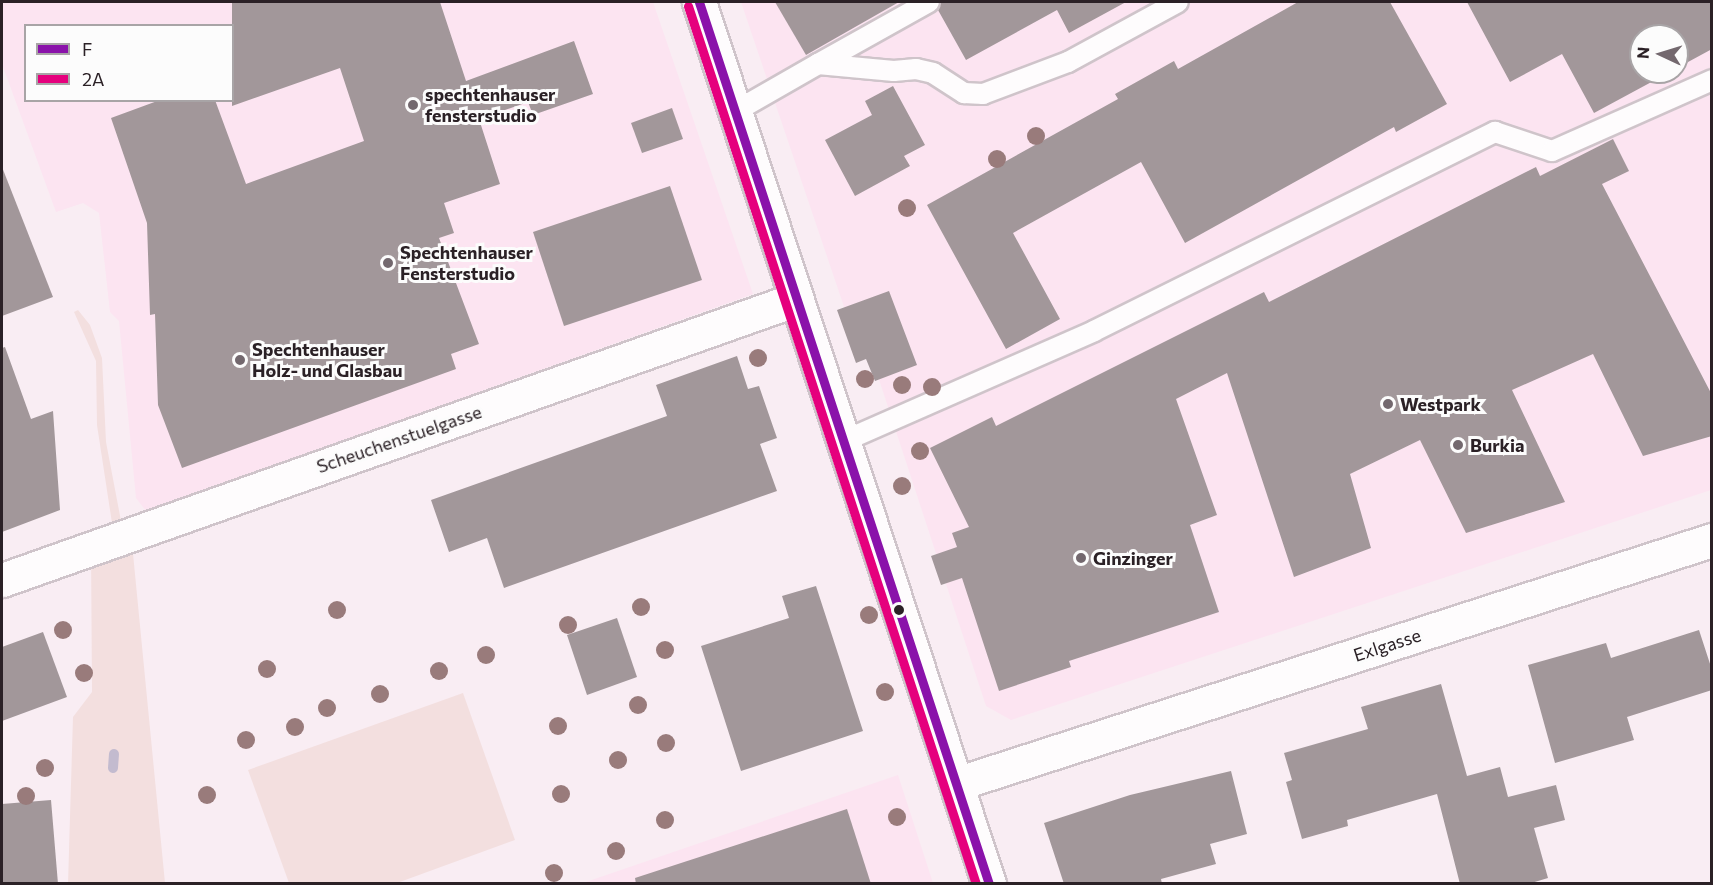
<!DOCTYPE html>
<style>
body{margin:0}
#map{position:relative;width:1713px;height:885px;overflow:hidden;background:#f9edf3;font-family:Commissioner,sans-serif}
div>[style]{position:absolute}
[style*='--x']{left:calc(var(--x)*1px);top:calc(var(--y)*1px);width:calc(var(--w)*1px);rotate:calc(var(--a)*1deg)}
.built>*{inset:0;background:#fce4f1}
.green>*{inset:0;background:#f3dfdf}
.stream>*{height:10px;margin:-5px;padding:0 5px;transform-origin:5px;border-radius:5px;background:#c3bbcf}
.building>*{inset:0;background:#a2979a}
.roads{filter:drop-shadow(2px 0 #cfc4ca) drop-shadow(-2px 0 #cfc4ca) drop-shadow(0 2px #cfc4ca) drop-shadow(0 -2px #cfc4ca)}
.lane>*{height:20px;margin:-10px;padding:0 10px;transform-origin:10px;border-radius:10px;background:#fefcfd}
.street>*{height:33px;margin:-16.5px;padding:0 16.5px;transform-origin:16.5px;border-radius:16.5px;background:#fefcfd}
.secondary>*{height:33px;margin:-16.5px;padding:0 16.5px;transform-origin:16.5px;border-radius:16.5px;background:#fefcfd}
.bus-1>*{height:9px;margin:-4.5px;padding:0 4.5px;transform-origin:4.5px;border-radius:4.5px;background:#8a12aa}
.bus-2>*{height:9px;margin:-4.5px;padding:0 4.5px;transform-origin:4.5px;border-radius:4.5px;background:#e5007d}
.trees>*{width:18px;height:18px;margin:-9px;border-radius:50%;background:#997b7b}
.dots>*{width:16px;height:16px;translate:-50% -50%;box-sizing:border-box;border:3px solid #fcfcfc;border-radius:50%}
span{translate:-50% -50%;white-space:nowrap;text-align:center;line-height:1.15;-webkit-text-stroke:6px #fcfcfc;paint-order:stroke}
.poi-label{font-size:18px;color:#2b2126;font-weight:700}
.left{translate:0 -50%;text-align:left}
.street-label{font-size:18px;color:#2b2126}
.frame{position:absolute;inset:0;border:3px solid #2b2126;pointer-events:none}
.legend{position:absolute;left:24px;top:24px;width:210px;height:78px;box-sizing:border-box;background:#fcfcfc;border:2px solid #a8a4a6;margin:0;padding:8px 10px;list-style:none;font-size:18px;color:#2b2126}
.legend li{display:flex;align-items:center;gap:12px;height:30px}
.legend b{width:30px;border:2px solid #a8a4a6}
.north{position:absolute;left:1629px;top:24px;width:60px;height:60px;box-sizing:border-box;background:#fcfcfc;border:2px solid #a8a4a6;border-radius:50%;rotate:274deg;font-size:16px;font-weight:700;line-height:24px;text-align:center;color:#2b2126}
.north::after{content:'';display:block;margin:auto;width:21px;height:27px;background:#73686e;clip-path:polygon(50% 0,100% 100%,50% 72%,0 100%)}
</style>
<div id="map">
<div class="built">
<div style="clip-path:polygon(evenodd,2px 2px,653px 2px,753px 294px,146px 511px,136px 498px,119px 321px,110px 312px,99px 213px,83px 203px,56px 212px,2px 64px,2px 2px,26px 26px,232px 26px,232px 100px,26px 100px,26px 26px)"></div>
<div style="clip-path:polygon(evenodd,741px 2px,1711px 2px,1711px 490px,1011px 720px,986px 706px,871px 355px,861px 357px,741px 2px,1641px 36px,1677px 36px,1677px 72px,1641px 72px,1641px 36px)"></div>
<div style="clip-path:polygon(898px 775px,933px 883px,580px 884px)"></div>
</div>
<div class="green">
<div style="clip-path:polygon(78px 310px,90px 325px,102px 358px,106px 442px,121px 521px,112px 523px,97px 425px,96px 361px,74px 312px)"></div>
<div style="clip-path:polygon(131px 533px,165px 883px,68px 884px,73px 717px,92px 692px,91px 548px)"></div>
<div style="clip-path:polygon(463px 693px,515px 840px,397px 883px,289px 883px,248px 770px)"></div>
</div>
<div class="stream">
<div style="--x:113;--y:768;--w:14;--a:-86"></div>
</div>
<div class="building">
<div style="clip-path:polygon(232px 2px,440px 2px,466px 81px,574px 41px,593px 94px,533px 115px,528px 102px,479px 119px,500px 184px,444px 203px,454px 233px,439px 238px,479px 344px,451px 354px,456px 369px,182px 468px,158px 405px,155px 314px,150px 315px,147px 223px,111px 118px,160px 100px,215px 100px,246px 184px,364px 141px,340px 68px,232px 106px)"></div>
<div style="clip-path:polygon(775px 2px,899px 2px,806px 55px)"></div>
<div style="clip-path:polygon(941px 2px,1126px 2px,1069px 33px,1057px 10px,966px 60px,938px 10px)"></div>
<div style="clip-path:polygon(1298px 2px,1390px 2px,1447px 104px,1396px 132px,1394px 127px,1185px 243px,1141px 162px,1013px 233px,1060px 319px,1006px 349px,927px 205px,1118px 99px,1115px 94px,1174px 61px,1178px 69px)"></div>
<div style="clip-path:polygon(1467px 2px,1712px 2px,1712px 49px,1677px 68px,1677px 36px,1641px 36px,1641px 72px,1670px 72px,1594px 113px,1562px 54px,1510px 82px)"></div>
<div style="clip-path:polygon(893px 86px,925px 145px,904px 156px,910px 166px,855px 196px,825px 140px,872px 115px,865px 101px)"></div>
<div style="clip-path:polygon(672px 108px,683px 139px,642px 153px,631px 123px)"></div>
<div style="clip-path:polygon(1613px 139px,1629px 171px,1602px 184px,1712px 395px,1712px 436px,1643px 456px,1593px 354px,1512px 390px,1565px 502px,1466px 533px,1420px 440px,1350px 474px,1371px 548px,1294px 577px,1227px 373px,1176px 399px,1217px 515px,1190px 525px,1219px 612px,1069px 661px,1071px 667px,999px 691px,962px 578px,941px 585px,931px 556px,957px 547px,952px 533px,969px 527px,930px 448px,992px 417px,996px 426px,1264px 292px,1269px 302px,1536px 167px,1540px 176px)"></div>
<div style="clip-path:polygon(2px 167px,53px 297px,2px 316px)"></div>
<div style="clip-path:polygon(670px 186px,702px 280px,564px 326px,533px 232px)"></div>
<div style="clip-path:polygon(889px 291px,917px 365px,875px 381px,866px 359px,856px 363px,837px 310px)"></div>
<div style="clip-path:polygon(5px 347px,31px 419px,53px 411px,60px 510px,2px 532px,2px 348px)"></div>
<div style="clip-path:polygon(737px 356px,748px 389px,759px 386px,777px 438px,760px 444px,777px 491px,504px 588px,487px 538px,449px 552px,431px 500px,667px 416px,656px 385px)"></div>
<div style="clip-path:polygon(816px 586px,863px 731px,741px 771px,701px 646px,789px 618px,782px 596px)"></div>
<div style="clip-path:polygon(617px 618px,637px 677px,587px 695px,567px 635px)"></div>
<div style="clip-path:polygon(1699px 630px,1712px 670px,1712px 690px,1627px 717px,1634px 740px,1555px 763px,1528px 665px,1606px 643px,1611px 658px)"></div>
<div style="clip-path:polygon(43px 632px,67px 697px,2px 721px,2px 647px)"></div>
<div style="clip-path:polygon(1441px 684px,1467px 776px,1500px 767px,1508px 797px,1556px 785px,1565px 820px,1534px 828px,1548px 878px,1528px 884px,1460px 884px,1437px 794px,1347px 820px,1348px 826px,1302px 839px,1286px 782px,1292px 780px,1284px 753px,1368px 729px,1361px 707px)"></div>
<div style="clip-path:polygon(1231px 771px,1247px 834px,1210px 844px,1216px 864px,1161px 879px,1162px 884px,1064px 884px,1044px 823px,1130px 795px)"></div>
<div style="clip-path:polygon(51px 800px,58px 884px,2px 884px,2px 804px)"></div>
<div style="clip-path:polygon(847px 809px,871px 884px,636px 884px,635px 878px)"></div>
</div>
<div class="roads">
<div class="lane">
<div style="--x:818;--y:64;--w:127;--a:-29.2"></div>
<div style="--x:736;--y:111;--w:95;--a:-29.8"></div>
<div style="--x:818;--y:64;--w:76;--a:5.3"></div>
<div style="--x:894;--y:71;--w:22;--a:-5"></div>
<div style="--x:916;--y:69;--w:17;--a:13"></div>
<div style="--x:933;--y:73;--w:37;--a:33"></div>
<div style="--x:964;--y:93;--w:19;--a:3"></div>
<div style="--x:983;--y:94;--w:91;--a:-20.6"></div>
<div style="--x:1068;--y:62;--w:125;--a:-28.6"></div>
<div style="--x:844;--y:441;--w:273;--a:-23.7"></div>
<div style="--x:1094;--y:331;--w:448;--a:-26.4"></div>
<div style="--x:1495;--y:132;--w:60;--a:18.4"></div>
<div style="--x:1552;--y:151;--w:175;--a:-23.9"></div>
</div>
<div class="street">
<div style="--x:2;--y:580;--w:843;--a:-19.47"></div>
<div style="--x:959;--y:783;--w:791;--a:-17.89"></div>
</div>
<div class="secondary">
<div style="--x:699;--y:2;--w:928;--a:71.8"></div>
</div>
</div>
<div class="bus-1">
<div style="--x:699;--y:2;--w:928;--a:71.8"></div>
</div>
<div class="bus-2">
<div style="--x:688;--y:6;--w:924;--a:71.84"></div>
</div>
<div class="trees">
<div style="left:1036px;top:136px"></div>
<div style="left:997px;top:159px"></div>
<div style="left:907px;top:208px"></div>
<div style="left:758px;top:358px"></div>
<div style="left:865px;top:379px"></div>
<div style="left:902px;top:385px"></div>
<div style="left:932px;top:387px"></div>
<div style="left:920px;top:451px"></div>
<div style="left:902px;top:486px"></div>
<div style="left:641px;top:607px"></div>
<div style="left:337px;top:610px"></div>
<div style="left:869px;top:615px"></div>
<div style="left:568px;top:625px"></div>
<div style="left:63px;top:630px"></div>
<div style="left:665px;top:650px"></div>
<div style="left:486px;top:655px"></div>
<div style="left:267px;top:669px"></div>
<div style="left:439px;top:671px"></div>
<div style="left:84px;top:673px"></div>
<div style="left:885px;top:692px"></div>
<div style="left:380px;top:694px"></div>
<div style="left:638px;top:705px"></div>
<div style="left:327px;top:708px"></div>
<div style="left:558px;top:726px"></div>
<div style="left:295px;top:727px"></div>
<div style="left:246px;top:740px"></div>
<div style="left:666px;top:743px"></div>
<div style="left:618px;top:760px"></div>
<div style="left:45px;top:768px"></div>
<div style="left:561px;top:794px"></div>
<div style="left:207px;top:795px"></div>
<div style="left:26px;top:796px"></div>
<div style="left:897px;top:817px"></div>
<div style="left:665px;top:820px"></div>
<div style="left:616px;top:851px"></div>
<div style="left:554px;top:873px"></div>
</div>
<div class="dots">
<div style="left:413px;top:105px;background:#73686e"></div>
<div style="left:388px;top:263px;background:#73686e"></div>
<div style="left:240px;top:360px;background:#73686e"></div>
<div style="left:1388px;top:404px;background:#73686e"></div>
<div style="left:1458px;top:445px;background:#73686e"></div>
<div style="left:1081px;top:558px;background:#73686e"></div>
<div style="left:899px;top:610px;background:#2b2126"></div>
</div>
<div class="poi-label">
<span class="left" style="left:425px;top:105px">spechtenhauser<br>fensterstudio</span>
<span class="left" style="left:400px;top:263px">Spechtenhauser<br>Fensterstudio</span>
<span class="left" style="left:252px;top:360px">Spechtenhauser<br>Holz- und Glasbau</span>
<span class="left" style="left:1400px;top:404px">Westpark</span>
<span class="left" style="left:1470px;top:445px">Burkia</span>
<span class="left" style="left:1093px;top:558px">Ginzinger</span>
</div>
<div class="street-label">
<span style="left:399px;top:439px;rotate:-19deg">Scheuchenstuelgasse</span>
<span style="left:1387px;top:645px;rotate:-18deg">Exlgasse</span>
</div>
<div class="frame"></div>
<ul class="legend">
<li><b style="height:8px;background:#8a12aa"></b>F</li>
<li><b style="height:8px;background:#e5007d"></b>2A</li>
</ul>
<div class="north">N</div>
</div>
